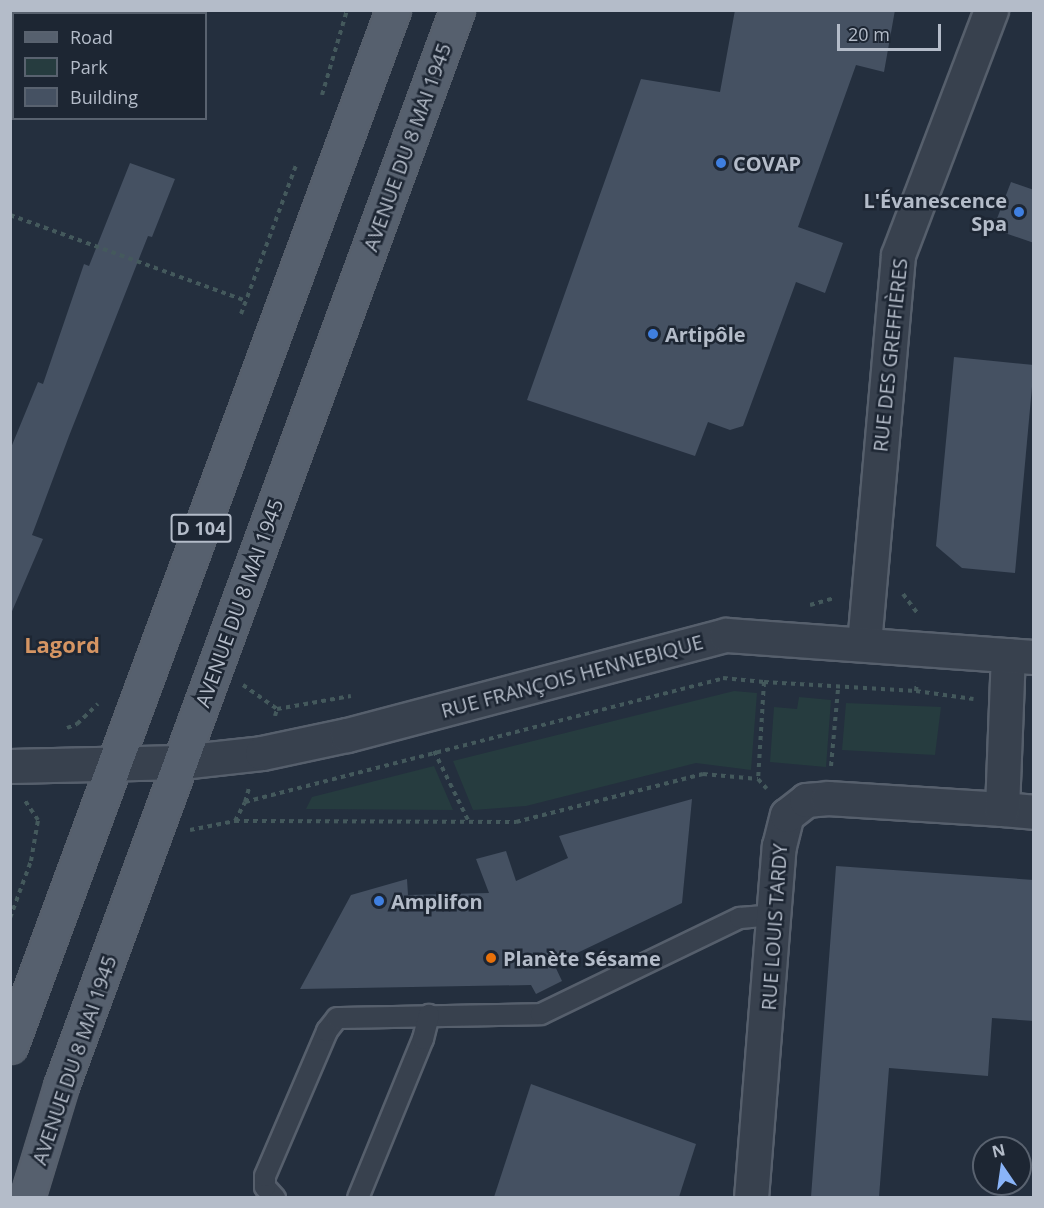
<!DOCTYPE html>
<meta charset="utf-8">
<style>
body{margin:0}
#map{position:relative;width:1044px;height:1208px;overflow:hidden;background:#242f3e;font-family:"Open Sans",sans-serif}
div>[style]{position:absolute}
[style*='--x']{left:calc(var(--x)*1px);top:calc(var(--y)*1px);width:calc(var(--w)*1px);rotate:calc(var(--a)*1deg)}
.green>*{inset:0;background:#263c3f}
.building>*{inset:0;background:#455162}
.path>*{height:4px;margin-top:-2px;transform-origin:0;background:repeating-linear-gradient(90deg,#44595c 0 4.5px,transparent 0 9px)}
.roads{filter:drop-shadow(2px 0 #565f6c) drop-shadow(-2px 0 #565f6c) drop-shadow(0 2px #565f6c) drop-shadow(0 -2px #565f6c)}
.service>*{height:20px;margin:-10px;padding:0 10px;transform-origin:10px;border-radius:10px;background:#38414e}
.minor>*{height:33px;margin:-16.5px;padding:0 16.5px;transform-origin:16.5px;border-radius:16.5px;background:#38414e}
.tertiary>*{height:33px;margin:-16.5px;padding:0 16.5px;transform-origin:16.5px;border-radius:16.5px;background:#38414e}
.primary>*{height:33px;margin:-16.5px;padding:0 16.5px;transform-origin:16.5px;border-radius:16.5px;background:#56606e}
.dots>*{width:16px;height:16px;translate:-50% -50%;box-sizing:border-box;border:3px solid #1d2633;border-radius:50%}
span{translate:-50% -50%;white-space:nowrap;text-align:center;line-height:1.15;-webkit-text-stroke:5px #1d2633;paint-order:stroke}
.shield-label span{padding:2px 4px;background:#1d2633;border:2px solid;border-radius:4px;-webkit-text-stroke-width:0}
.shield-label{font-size:18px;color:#b4bcc9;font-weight:700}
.street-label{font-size:20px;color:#b4bcc9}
.poi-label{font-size:20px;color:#b4bcc9;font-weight:700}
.left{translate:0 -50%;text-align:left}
.right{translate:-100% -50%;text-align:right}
.quarter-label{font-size:22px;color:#d59563;font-weight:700}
.frame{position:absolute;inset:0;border:12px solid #b4bcc9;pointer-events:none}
.legend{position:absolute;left:12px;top:12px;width:195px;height:108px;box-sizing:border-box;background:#1d2633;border:2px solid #59626f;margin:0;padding:8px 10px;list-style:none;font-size:18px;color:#b4bcc9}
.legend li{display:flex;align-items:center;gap:12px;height:30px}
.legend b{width:30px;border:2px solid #59626f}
.north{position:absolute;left:972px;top:1136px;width:60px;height:60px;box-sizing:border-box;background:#1d2633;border:2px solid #59626f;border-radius:50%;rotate:347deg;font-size:16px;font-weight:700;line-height:24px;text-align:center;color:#b4bcc9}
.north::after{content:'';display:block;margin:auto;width:21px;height:27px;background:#8ab4f8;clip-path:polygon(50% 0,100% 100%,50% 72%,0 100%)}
.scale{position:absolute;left:837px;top:24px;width:104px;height:27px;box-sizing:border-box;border:3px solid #b4bcc9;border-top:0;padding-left:8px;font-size:18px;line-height:21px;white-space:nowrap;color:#b4bcc9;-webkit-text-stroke:4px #1d2633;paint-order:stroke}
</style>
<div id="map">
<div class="green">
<div style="clip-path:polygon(734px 691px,757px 693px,751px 770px,696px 763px,526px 806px,473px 810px,453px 761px)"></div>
<div style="clip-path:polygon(799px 697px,831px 700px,826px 767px,770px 762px,774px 707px,797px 709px)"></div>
<div style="clip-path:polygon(846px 703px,941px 707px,935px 755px,842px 750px)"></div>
<div style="clip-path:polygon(434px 766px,453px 810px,306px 809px,312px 797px)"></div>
</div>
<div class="building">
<div style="clip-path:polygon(735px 10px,895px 10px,884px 72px,856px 65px,798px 227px,843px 243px,825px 293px,796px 282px,743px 426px,730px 430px,708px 422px,695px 456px,527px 400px,641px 79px,720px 92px)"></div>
<div style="clip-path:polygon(130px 163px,175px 179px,152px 237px,148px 236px,69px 436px,32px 535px,43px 539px,10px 616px,10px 450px,38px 382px,43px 384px,84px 264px,89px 266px)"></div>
<div style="clip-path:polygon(1011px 182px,1034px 190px,1034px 243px,993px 229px)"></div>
<div style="clip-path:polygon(954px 357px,1034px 365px,1015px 573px,962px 568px,936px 546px)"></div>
<div style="clip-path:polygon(692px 799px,682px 903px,554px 964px,562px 981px,536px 994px,531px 985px,300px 989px,351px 895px,407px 879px,408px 895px,489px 893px,476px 859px,506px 851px,516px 881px,568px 858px,559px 836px)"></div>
<div style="clip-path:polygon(836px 866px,1034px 880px,1034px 1021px,992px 1018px,988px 1076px,889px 1068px,879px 1197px,811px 1197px)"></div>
<div style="clip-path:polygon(531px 1084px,696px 1144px,679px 1197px,494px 1197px)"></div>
</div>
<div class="path">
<div style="--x:322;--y:95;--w:89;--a:-73.6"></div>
<div style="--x:10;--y:215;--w:251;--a:20"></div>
<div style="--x:241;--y:314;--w:161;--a:-69.7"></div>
<div style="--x:903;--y:594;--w:26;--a:53"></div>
<div style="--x:810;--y:605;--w:25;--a:-16"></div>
<div style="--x:764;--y:682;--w:152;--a:3.4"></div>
<div style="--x:916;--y:691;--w:9;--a:-84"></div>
<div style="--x:243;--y:685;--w:42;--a:35.2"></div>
<div style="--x:916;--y:691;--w:58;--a:8"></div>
<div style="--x:275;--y:716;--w:7;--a:-74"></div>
<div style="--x:277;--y:709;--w:75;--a:-10"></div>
<div style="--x:67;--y:728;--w:11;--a:-22"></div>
<div style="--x:77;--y:724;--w:29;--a:-44"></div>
<div style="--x:434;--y:751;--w:79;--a:63.8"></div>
<div style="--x:831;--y:766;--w:77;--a:-84.8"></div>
<div style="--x:245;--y:802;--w:15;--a:-74"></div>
<div style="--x:235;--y:821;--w:21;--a:-62"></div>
<div style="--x:245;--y:802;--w:494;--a:-14.5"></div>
<div style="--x:723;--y:678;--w:41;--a:5.6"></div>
<div style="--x:764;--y:682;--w:97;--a:93.5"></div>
<div style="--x:758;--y:779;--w:13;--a:48"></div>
<div style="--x:190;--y:830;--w:46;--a:-11.3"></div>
<div style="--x:235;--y:821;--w:281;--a:0.2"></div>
<div style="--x:516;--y:822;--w:193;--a:-14.4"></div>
<div style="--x:703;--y:774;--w:55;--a:5.2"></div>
<div style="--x:10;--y:918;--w:61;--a:-69.8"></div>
<div style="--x:31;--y:861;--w:42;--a:-80.3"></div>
<div style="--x:38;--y:820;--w:23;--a:-124"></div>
</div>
<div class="roads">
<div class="service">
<div style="--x:275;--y:1198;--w:15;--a:-132"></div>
<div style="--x:265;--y:1187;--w:11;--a:-90"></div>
<div style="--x:265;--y:1176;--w:158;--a:-66.8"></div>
<div style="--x:327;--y:1031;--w:16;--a:-52"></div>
<div style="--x:337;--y:1018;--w:204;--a:-1.1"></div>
<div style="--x:541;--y:1014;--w:221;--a:-25.8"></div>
<div style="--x:740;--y:918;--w:33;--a:-5"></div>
<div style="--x:358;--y:1198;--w:172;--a:-67.8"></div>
<div style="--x:423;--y:1039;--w:25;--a:-76"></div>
</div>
<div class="minor">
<div style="--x:864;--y:644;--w:390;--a:-85"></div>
<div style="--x:898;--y:255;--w:262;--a:-69.2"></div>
<div style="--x:1002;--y:809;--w:32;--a:5"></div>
<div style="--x:751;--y:1198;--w:353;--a:-85.5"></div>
<div style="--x:779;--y:846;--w:32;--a:-76"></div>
<div style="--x:787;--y:815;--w:24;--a:-38"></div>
<div style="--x:806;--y:800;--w:22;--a:-5"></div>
<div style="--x:828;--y:798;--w:174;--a:3.6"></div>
<div style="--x:1002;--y:809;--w:154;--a:-87.8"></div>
</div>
<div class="tertiary">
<div style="--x:10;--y:766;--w:171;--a:-1.3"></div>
<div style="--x:181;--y:762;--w:81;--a:-6.3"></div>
<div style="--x:262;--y:753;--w:87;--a:-12"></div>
<div style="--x:347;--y:735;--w:392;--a:-14.8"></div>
<div style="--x:726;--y:635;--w:309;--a:4.1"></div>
</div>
<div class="primary">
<div style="--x:10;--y:1046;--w:1105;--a:-69.71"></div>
<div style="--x:27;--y:1198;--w:117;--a:-73.1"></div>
<div style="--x:61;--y:1086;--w:1147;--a:-69.79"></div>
</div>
</div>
<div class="dots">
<div style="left:721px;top:163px;background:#3f7fe0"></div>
<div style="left:1019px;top:212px;background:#3f7fe0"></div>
<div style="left:653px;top:334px;background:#3f7fe0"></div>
<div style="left:379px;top:901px;background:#3f7fe0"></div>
<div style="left:491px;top:958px;background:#e8710a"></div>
</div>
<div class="shield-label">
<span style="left:201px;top:528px">D 104</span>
</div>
<div class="street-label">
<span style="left:407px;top:147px;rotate:-70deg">AVENUE DU 8 MAI 1945</span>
<span style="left:890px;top:355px;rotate:-84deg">RUE DES GREFFIÈRES</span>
<span style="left:239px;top:603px;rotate:-70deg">AVENUE DU 8 MAI 1945</span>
<span style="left:572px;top:676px;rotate:-15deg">RUE FRANÇOIS HENNEBIQUE</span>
<span style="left:774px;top:927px;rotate:-86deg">RUE LOUIS TARDY</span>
<span style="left:74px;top:1060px;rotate:-71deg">AVENUE DU 8 MAI 1945</span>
</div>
<div class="poi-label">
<span class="left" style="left:733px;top:163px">COVAP</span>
<span class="right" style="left:1007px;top:212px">L'Évanescence<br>Spa</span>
<span class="left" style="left:665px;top:334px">Artipôle</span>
<span class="left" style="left:391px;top:901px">Amplifon</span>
<span class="left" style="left:503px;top:958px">Planète Sésame</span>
</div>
<div class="quarter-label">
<span style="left:62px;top:645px">Lagord</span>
</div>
<div class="frame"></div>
<ul class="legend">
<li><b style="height:8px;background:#56606e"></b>Road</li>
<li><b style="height:16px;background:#263c3f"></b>Park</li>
<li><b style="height:16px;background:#455162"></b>Building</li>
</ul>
<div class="north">N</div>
<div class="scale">20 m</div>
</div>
